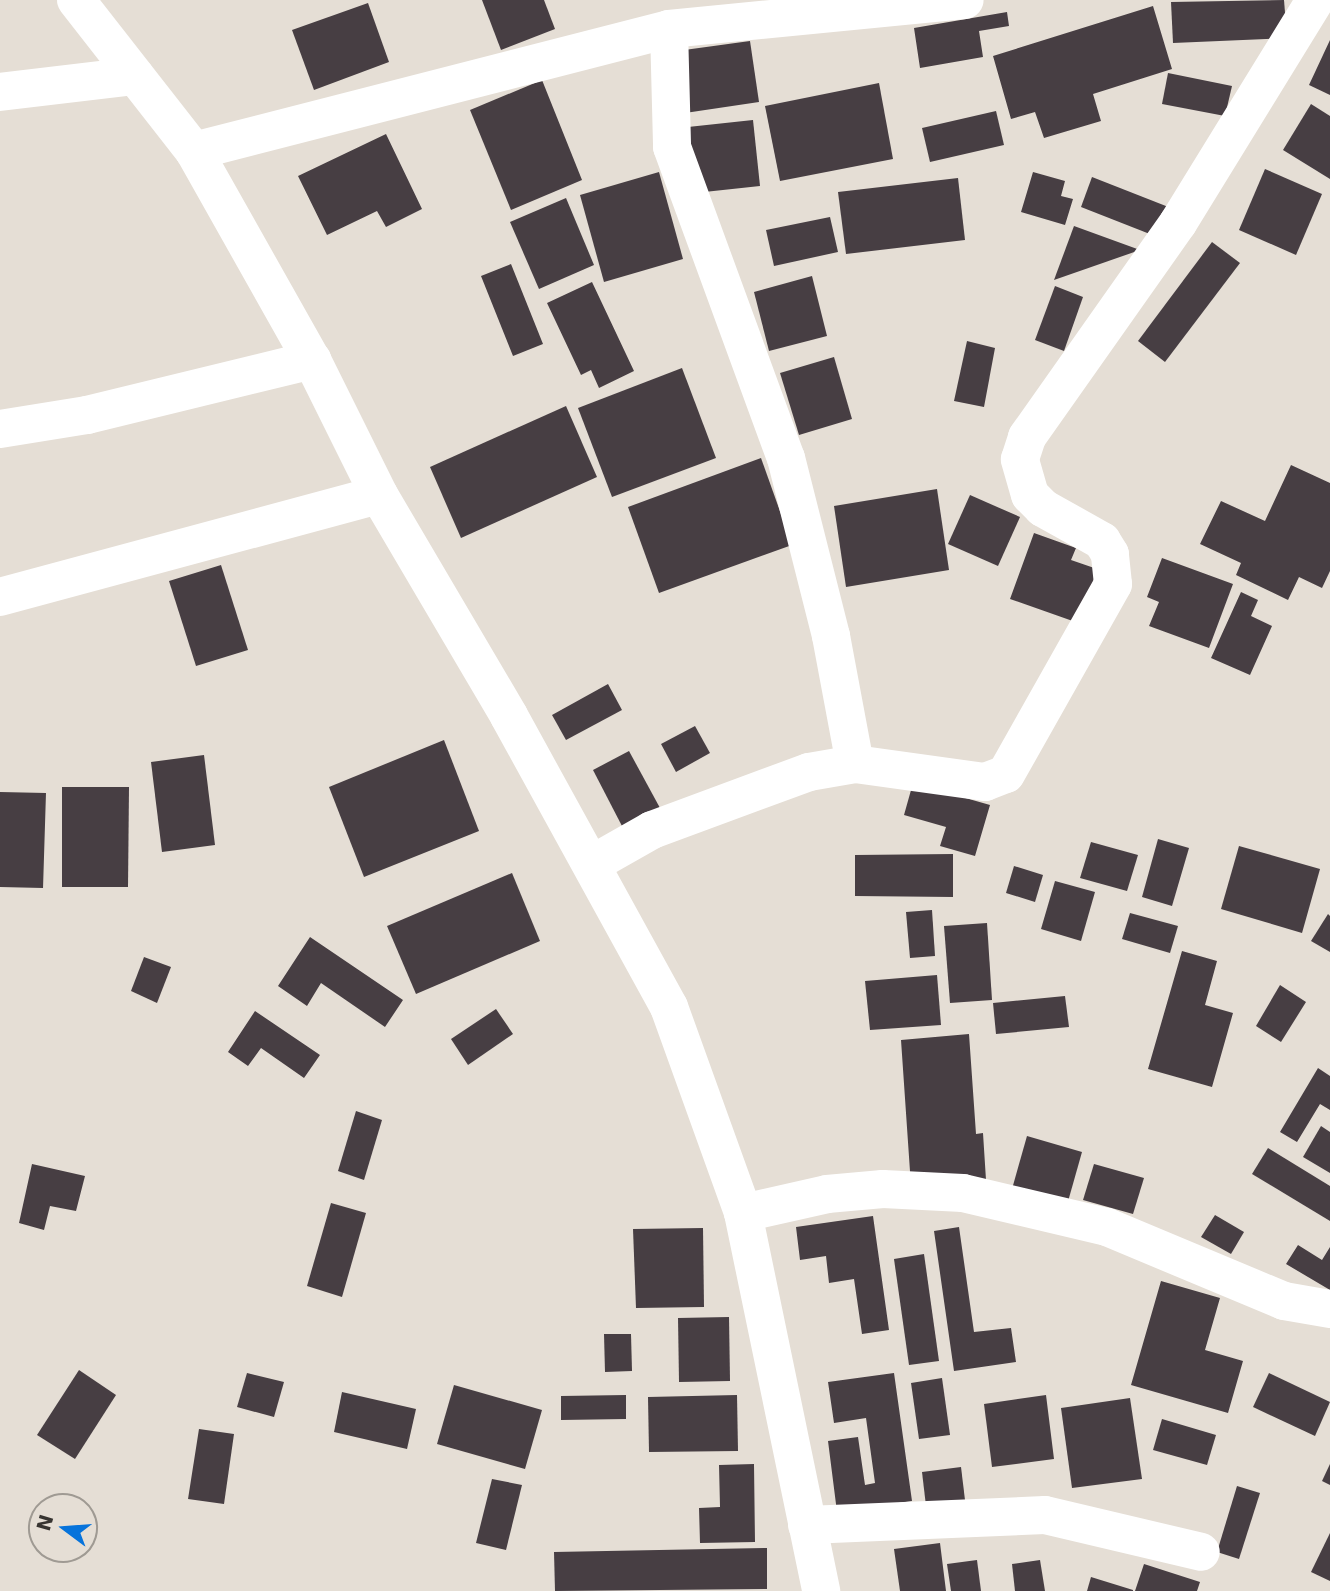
<!DOCTYPE html>
<style>
body{margin:0}
#map{position:relative;width:1330px;height:1591px;overflow:hidden;background:#e5ded5;font-family:"DejaVu Sans",sans-serif}
div>[style]{position:absolute}
[style*='--x']{left:calc(var(--x)*1px);top:calc(var(--y)*1px);width:calc(var(--w)*1px);rotate:calc(var(--a)*1deg)}
.building>*{inset:0;background:#473e43}
.minor>*{height:38px;margin:-19px;padding:0 19px;transform-origin:19px;border-radius:19px;background:#fff}
span{translate:-50% -50%;white-space:nowrap;text-align:center;line-height:1.15;-webkit-text-stroke:7px #e5ded5;paint-order:stroke}
.north{position:absolute;left:28px;top:1493px;width:70px;height:70px;box-sizing:border-box;background:#e5ded5;border:2px solid #9f9a93;border-radius:50%;rotate:286deg;font-size:19px;font-weight:700;line-height:28px;text-align:center;color:#373431}
.north::after{content:'';display:block;margin:auto;width:24px;height:32px;background:#0673db;clip-path:polygon(50% 0,100% 100%,50% 72%,0 100%)}
</style>
<div id="map">
<div class="building">
<div style="clip-path:polygon(482px 0,544px 0,555px 29px,501px 50px)"></div>
<div style="clip-path:polygon(1284px 0,1287px 38px,1173px 43px,1171px 2px)"></div>
<div style="clip-path:polygon(368px 3px,389px 62px,314px 90px,292px 30px)"></div>
<div style="clip-path:polygon(1153px 6px,1172px 69px,1093px 94px,1101px 121px,1044px 138px,1035px 112px,1011px 119px,993px 56px)"></div>
<div style="clip-path:polygon(1007px 12px,1009px 26px,979px 31px,983px 57px,920px 68px,914px 28px)"></div>
<div style="clip-path:polygon(1330px 40px,1330px 95px,1309px 85px)"></div>
<div style="clip-path:polygon(750px 41px,759px 102px,685px 113px,677px 51px)"></div>
<div style="clip-path:polygon(1168px 73px,1232px 86px,1225px 116px,1162px 104px)"></div>
<div style="clip-path:polygon(542px 80px,582px 180px,511px 210px,470px 110px)"></div>
<div style="clip-path:polygon(879px 83px,893px 159px,780px 181px,765px 106px)"></div>
<div style="clip-path:polygon(1311px 104px,1330px 116px,1330px 179px,1283px 150px)"></div>
<div style="clip-path:polygon(996px 111px,1004px 145px,930px 162px,922px 128px)"></div>
<div style="clip-path:polygon(753px 120px,760px 186px,695px 193px,688px 127px)"></div>
<div style="clip-path:polygon(386px 134px,422px 209px,386px 227px,377px 211px,327px 235px,298px 176px)"></div>
<div style="clip-path:polygon(1265px 169px,1322px 194px,1296px 255px,1239px 230px)"></div>
<div style="clip-path:polygon(659px 172px,683px 259px,604px 282px,580px 195px)"></div>
<div style="clip-path:polygon(1033px 172px,1065px 181px,1061px 196px,1073px 199px,1065px 225px,1021px 212px)"></div>
<div style="clip-path:polygon(1092px 177px,1171px 208px,1160px 238px,1081px 207px)"></div>
<div style="clip-path:polygon(958px 178px,965px 240px,846px 254px,838px 192px)"></div>
<div style="clip-path:polygon(566px 198px,594px 265px,539px 289px,510px 222px)"></div>
<div style="clip-path:polygon(830px 217px,838px 252px,774px 266px,766px 230px)"></div>
<div style="clip-path:polygon(1074px 226px,1140px 250px,1054px 280px)"></div>
<div style="clip-path:polygon(1212px 242px,1240px 263px,1165px 362px,1138px 341px)"></div>
<div style="clip-path:polygon(511px 264px,543px 344px,513px 356px,481px 276px)"></div>
<div style="clip-path:polygon(812px 276px,827px 336px,769px 351px,754px 292px)"></div>
<div style="clip-path:polygon(592px 282px,634px 371px,599px 388px,591px 370px,581px 375px,547px 303px)"></div>
<div style="clip-path:polygon(1055px 286px,1083px 297px,1064px 351px,1035px 340px)"></div>
<div style="clip-path:polygon(967px 341px,995px 348px,984px 407px,954px 401px)"></div>
<div style="clip-path:polygon(834px 357px,852px 419px,799px 435px,780px 373px)"></div>
<div style="clip-path:polygon(682px 368px,716px 458px,612px 497px,578px 408px)"></div>
<div style="clip-path:polygon(566px 406px,597px 477px,461px 538px,430px 467px)"></div>
<div style="clip-path:polygon(761px 458px,792px 545px,659px 593px,628px 507px)"></div>
<div style="clip-path:polygon(1291px 465px,1330px 483px,1330px 571px,1322px 588px,1299px 577px,1288px 600px,1236px 575px,1241px 563px,1200px 544px,1221px 501px,1265px 521px)"></div>
<div style="clip-path:polygon(937px 489px,949px 570px,846px 587px,834px 506px)"></div>
<div style="clip-path:polygon(970px 495px,1020px 517px,998px 566px,948px 544px)"></div>
<div style="clip-path:polygon(1034px 533px,1076px 548px,1071px 560px,1103px 571px,1084px 625px,1010px 599px)"></div>
<div style="clip-path:polygon(1162px 558px,1233px 584px,1209px 648px,1149px 626px,1159px 602px,1147px 597px)"></div>
<div style="clip-path:polygon(221px 565px,248px 650px,196px 666px,169px 581px)"></div>
<div style="clip-path:polygon(1241px 592px,1258px 600px,1251px 616px,1272px 626px,1250px 675px,1211px 658px)"></div>
<div style="clip-path:polygon(608px 684px,622px 710px,566px 740px,552px 715px)"></div>
<div style="clip-path:polygon(695px 726px,710px 753px,676px 772px,661px 744px)"></div>
<div style="clip-path:polygon(444px 740px,479px 831px,364px 877px,329px 787px)"></div>
<div style="clip-path:polygon(629px 751px,660px 808px,623px 828px,593px 770px)"></div>
<div style="clip-path:polygon(204px 755px,215px 845px,162px 852px,151px 762px)"></div>
<div style="clip-path:polygon(913px 783px,990px 805px,975px 856px,940px 846px,946px 827px,904px 815px)"></div>
<div style="clip-path:polygon(62px 787px,129px 787px,128px 887px,62px 887px)"></div>
<div style="clip-path:polygon(0 792px,46px 793px,43px 888px,0 887px)"></div>
<div style="clip-path:polygon(1158px 839px,1189px 848px,1172px 906px,1142px 897px)"></div>
<div style="clip-path:polygon(1091px 842px,1138px 855px,1127px 891px,1080px 878px)"></div>
<div style="clip-path:polygon(1239px 846px,1320px 869px,1302px 933px,1221px 909px)"></div>
<div style="clip-path:polygon(953px 854px,953px 897px,855px 896px,855px 855px)"></div>
<div style="clip-path:polygon(1014px 866px,1043px 875px,1035px 902px,1006px 893px)"></div>
<div style="clip-path:polygon(512px 873px,540px 941px,416px 994px,387px 926px)"></div>
<div style="clip-path:polygon(1055px 881px,1095px 892px,1081px 941px,1041px 929px)"></div>
<div style="clip-path:polygon(932px 910px,935px 956px,910px 958px,906px 912px)"></div>
<div style="clip-path:polygon(1130px 913px,1178px 926px,1170px 953px,1122px 939px)"></div>
<div style="clip-path:polygon(1328px 914px,1330px 916px,1330px 952px,1311px 941px)"></div>
<div style="clip-path:polygon(987px 923px,992px 1000px,950px 1003px,944px 926px)"></div>
<div style="clip-path:polygon(310px 937px,403px 1000px,385px 1027px,321px 983px,307px 1006px,278px 986px)"></div>
<div style="clip-path:polygon(1182px 951px,1217px 961px,1205px 1005px,1233px 1013px,1212px 1087px,1148px 1069px)"></div>
<div style="clip-path:polygon(144px 957px,171px 967px,157px 1003px,131px 991px)"></div>
<div style="clip-path:polygon(937px 975px,941px 1025px,870px 1030px,865px 981px)"></div>
<div style="clip-path:polygon(1280px 985px,1306px 1002px,1281px 1042px,1256px 1026px)"></div>
<div style="clip-path:polygon(1065px 996px,1069px 1027px,996px 1034px,993px 1003px)"></div>
<div style="clip-path:polygon(496px 1009px,513px 1034px,468px 1065px,451px 1039px)"></div>
<div style="clip-path:polygon(255px 1011px,320px 1055px,304px 1078px,261px 1048px,248px 1066px,228px 1052px)"></div>
<div style="clip-path:polygon(969px 1034px,976px 1134px,983px 1133px,986px 1180px,911px 1186px,901px 1040px)"></div>
<div style="clip-path:polygon(1318px 1068px,1330px 1076px,1330px 1110px,1320px 1104px,1297px 1142px,1280px 1132px)"></div>
<div style="clip-path:polygon(356px 1111px,382px 1120px,364px 1180px,338px 1171px)"></div>
<div style="clip-path:polygon(1321px 1126px,1330px 1132px,1330px 1173px,1303px 1157px)"></div>
<div style="clip-path:polygon(1027px 1136px,1082px 1152px,1067px 1205px,1012px 1189px)"></div>
<div style="clip-path:polygon(1268px 1148px,1330px 1186px,1330px 1221px,1252px 1174px)"></div>
<div style="clip-path:polygon(32px 1164px,85px 1176px,76px 1211px,50px 1206px,44px 1230px,19px 1223px)"></div>
<div style="clip-path:polygon(1094px 1164px,1144px 1178px,1133px 1214px,1083px 1200px)"></div>
<div style="clip-path:polygon(331px 1203px,366px 1213px,342px 1297px,307px 1286px)"></div>
<div style="clip-path:polygon(1215px 1215px,1244px 1232px,1231px 1254px,1201px 1237px)"></div>
<div style="clip-path:polygon(873px 1216px,889px 1330px,862px 1334px,854px 1279px,829px 1283px,826px 1256px,800px 1260px,796px 1227px)"></div>
<div style="clip-path:polygon(959px 1227px,974px 1332px,1011px 1328px,1016px 1362px,954px 1371px,934px 1231px)"></div>
<div style="clip-path:polygon(703px 1228px,704px 1307px,636px 1308px,633px 1229px)"></div>
<div style="clip-path:polygon(1298px 1245px,1322px 1260px,1330px 1247px,1330px 1290px,1286px 1264px)"></div>
<div style="clip-path:polygon(924px 1254px,939px 1361px,909px 1365px,894px 1259px)"></div>
<div style="clip-path:polygon(1161px 1281px,1220px 1298px,1205px 1350px,1243px 1361px,1228px 1413px,1131px 1385px)"></div>
<div style="clip-path:polygon(729px 1317px,730px 1381px,679px 1382px,678px 1318px)"></div>
<div style="clip-path:polygon(604px 1334px,631px 1334px,632px 1371px,605px 1372px)"></div>
<div style="clip-path:polygon(79px 1370px,116px 1395px,75px 1459px,37px 1435px)"></div>
<div style="clip-path:polygon(247px 1373px,284px 1382px,274px 1417px,237px 1407px)"></div>
<div style="clip-path:polygon(894px 1373px,912px 1501px,837px 1512px,828px 1441px,858px 1437px,865px 1485px,875px 1483px,866px 1418px,834px 1423px,828px 1382px)"></div>
<div style="clip-path:polygon(1269px 1373px,1330px 1402px,1315px 1436px,1253px 1407px)"></div>
<div style="clip-path:polygon(942px 1378px,950px 1435px,919px 1439px,911px 1383px)"></div>
<div style="clip-path:polygon(454px 1385px,542px 1410px,525px 1469px,437px 1444px)"></div>
<div style="clip-path:polygon(342px 1392px,416px 1409px,407px 1449px,334px 1432px)"></div>
<div style="clip-path:polygon(626px 1395px,626px 1419px,561px 1420px,561px 1396px)"></div>
<div style="clip-path:polygon(737px 1395px,738px 1451px,649px 1452px,648px 1397px)"></div>
<div style="clip-path:polygon(1046px 1395px,1054px 1459px,992px 1467px,984px 1404px)"></div>
<div style="clip-path:polygon(1130px 1398px,1142px 1479px,1072px 1488px,1061px 1408px)"></div>
<div style="clip-path:polygon(1162px 1419px,1216px 1435px,1207px 1465px,1153px 1450px)"></div>
<div style="clip-path:polygon(199px 1429px,234px 1434px,224px 1504px,188px 1499px)"></div>
<div style="clip-path:polygon(754px 1464px,755px 1542px,700px 1543px,699px 1508px,720px 1507px,719px 1465px)"></div>
<div style="clip-path:polygon(1330px 1464px,1330px 1485px,1322px 1481px)"></div>
<div style="clip-path:polygon(961px 1467px,965px 1500px,926px 1506px,922px 1472px)"></div>
<div style="clip-path:polygon(492px 1479px,522px 1485px,506px 1550px,476px 1543px)"></div>
<div style="clip-path:polygon(1237px 1486px,1260px 1493px,1239px 1559px,1217px 1552px)"></div>
<div style="clip-path:polygon(1330px 1533px,1330px 1581px,1311px 1572px)"></div>
<div style="clip-path:polygon(940px 1543px,946px 1591px,900px 1591px,894px 1549px)"></div>
<div style="clip-path:polygon(767px 1548px,767px 1589px,555px 1591px,554px 1552px)"></div>
<div style="clip-path:polygon(977px 1560px,981px 1591px,951px 1591px,947px 1564px)"></div>
<div style="clip-path:polygon(1040px 1560px,1045px 1591px,1015px 1591px,1012px 1564px)"></div>
<div style="clip-path:polygon(1144px 1564px,1200px 1582px,1197px 1591px,1135px 1591px)"></div>
<div style="clip-path:polygon(1091px 1577px,1133px 1590px,1133px 1591px,1087px 1591px)"></div>
</div>
<div class="minor">
<div style="--x:76;--y:0;--w:192;--a:52"></div>
<div style="--x:194;--y:151;--w:240;--a:60.6"></div>
<div style="--x:312;--y:360;--w:151;--a:63.6"></div>
<div style="--x:379;--y:495;--w:256;--a:59.5"></div>
<div style="--x:509;--y:716;--w:332;--a:61.2"></div>
<div style="--x:669;--y:1007;--w:219;--a:70.2"></div>
<div style="--x:743;--y:1213;--w:386;--a:78.3"></div>
<div style="--x:669;--y:29;--w:118;--a:88.5"></div>
<div style="--x:672;--y:147;--w:331;--a:69.9"></div>
<div style="--x:786;--y:458;--w:184;--a:75.8"></div>
<div style="--x:831;--y:636;--w:130;--a:79.4"></div>
<div style="--x:0;--y:92;--w:136;--a:-6.8"></div>
<div style="--x:194;--y:151;--w:490;--a:-14.4"></div>
<div style="--x:669;--y:29;--w:297;--a:-5.6"></div>
<div style="--x:0;--y:429;--w:88;--a:-9.1"></div>
<div style="--x:87;--y:415;--w:232;--a:-13.7"></div>
<div style="--x:0;--y:597;--w:392;--a:-15.1"></div>
<div style="--x:592;--y:864;--w:69;--a:-29.5"></div>
<div style="--x:652;--y:830;--w:167;--a:-20.3"></div>
<div style="--x:809;--y:772;--w:47;--a:-9.9"></div>
<div style="--x:855;--y:764;--w:131;--a:7.9"></div>
<div style="--x:985;--y:782;--w:22;--a:-21"></div>
<div style="--x:1006;--y:774;--w:218;--a:-60.6"></div>
<div style="--x:1113;--y:584;--w:30;--a:-96"></div>
<div style="--x:1110;--y:554;--w:15;--a:-122"></div>
<div style="--x:1102;--y:541;--w:68;--a:-150.8"></div>
<div style="--x:1043;--y:508;--w:18;--a:-135"></div>
<div style="--x:1030;--y:495;--w:37;--a:-106"></div>
<div style="--x:1020;--y:459;--w:23;--a:-72"></div>
<div style="--x:1027;--y:437;--w:262;--a:-54.8"></div>
<div style="--x:1178;--y:223;--w:262;--a:-58.4"></div>
<div style="--x:743;--y:1213;--w:86;--a:-12.7"></div>
<div style="--x:827;--y:1194;--w:56;--a:-5.1"></div>
<div style="--x:883;--y:1189;--w:80;--a:2.9"></div>
<div style="--x:963;--y:1193;--w:148;--a:13.3"></div>
<div style="--x:1107;--y:1227;--w:192;--a:22.7"></div>
<div style="--x:1284;--y:1301;--w:47;--a:9.9"></div>
<div style="--x:807;--y:1525;--w:238;--a:-2.4"></div>
<div style="--x:1045;--y:1515;--w:160;--a:13.3"></div>
</div>
<div class="north">N</div>
</div>
